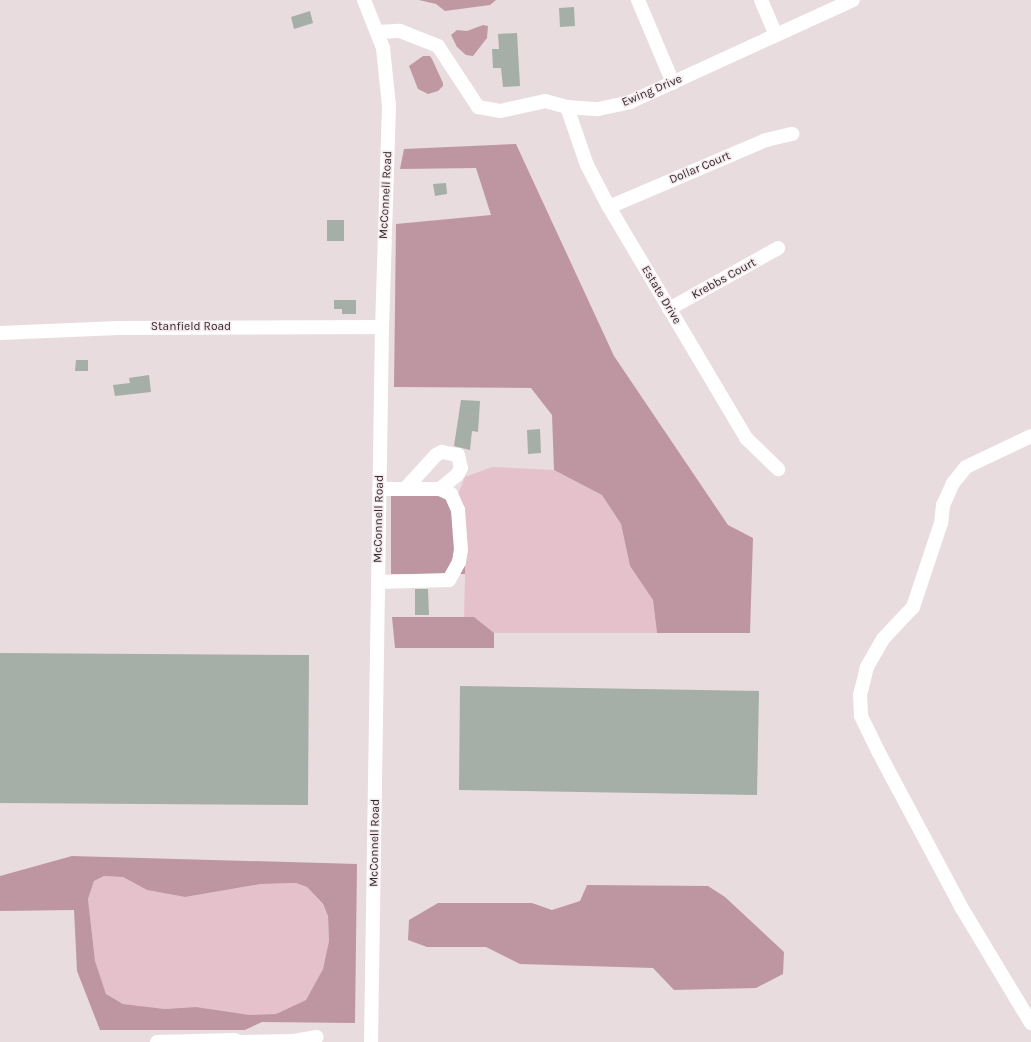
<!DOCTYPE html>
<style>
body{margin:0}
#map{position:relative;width:1031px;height:1042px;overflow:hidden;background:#e9dcdf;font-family:Karla,sans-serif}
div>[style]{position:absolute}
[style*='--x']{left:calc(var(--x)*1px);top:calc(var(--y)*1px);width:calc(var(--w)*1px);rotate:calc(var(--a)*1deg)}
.green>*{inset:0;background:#e5c2cb}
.forest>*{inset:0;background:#be96a1}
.water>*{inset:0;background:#c098a2}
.building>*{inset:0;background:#a5aea7}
.minor>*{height:14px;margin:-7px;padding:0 7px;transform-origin:7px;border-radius:7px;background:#fff}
span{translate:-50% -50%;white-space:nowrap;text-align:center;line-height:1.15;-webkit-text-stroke:3px #f6e9ed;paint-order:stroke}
.street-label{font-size:12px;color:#302c2d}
</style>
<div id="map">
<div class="green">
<div style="clip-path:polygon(492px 467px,554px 470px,602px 495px,621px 524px,630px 566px,653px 600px,657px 633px,494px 633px,474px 618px,464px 618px,466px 535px,458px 494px,465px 477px)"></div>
<div style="clip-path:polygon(104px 876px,123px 877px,147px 890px,185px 897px,261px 884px,296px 883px,307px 887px,323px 905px,328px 916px,329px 941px,323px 969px,306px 1000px,276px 1014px,250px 1015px,196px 1007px,165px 1009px,123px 1004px,106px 994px,95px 962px,88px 899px,94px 881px)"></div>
</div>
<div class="forest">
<div style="clip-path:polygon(516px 144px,614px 356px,728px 525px,753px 538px,750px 633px,657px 633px,653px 600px,630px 566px,621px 524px,602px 495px,554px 470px,552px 415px,531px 388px,394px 387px,396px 224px,491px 215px,476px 168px,400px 169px,404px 149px)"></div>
<div style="clip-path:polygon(391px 494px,458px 494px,466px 535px,465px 574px,391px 574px)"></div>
<div style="clip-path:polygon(392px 617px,474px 617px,494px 633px,494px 648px,395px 648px)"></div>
<div style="clip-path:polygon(evenodd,72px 856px,357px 864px,355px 1023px,262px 1022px,245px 1030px,100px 1030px,77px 971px,74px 910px,0 911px,0 876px,72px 856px,104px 876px,123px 877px,147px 890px,185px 897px,261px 884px,296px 883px,307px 887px,323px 904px,328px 916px,329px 941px,323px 969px,306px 1000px,276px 1014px,250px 1015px,196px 1007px,165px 1009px,123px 1004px,106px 994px,95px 961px,88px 899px,94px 881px,104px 876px)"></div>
<div style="clip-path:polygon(587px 885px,708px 886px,725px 897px,784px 952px,783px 974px,756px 988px,674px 990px,653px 968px,520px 964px,486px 947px,427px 947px,408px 940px,409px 920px,438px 903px,532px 903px,552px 910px,580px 901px)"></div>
</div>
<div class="water">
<div style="clip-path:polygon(419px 0,496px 0,490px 5px,445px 11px,436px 4px)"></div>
<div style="clip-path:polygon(483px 25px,488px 26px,487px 38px,473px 56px,466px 55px,457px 47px,451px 35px,457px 30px,467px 31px)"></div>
<div style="clip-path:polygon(423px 56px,430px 56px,432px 59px,443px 83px,443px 86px,438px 91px,428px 94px,418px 89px,409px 66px)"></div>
</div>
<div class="building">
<div style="clip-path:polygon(574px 7px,575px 26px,560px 27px,559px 8px)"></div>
<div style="clip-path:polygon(310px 11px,313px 23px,294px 29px,291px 17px)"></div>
<div style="clip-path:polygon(517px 33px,520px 86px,503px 87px,501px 68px,493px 68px,492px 49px,499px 49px,498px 34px)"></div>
<div style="clip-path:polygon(446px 183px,447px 194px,435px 196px,433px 184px)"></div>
<div style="clip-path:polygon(327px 220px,344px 220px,344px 241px,327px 241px)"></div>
<div style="clip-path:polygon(334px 300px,356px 300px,356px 314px,342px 314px,342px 309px,334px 309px)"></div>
<div style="clip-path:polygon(76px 360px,88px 360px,88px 371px,75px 371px)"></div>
<div style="clip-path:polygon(149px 375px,151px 392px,115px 396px,113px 385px,130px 383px,129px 378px)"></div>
<div style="clip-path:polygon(461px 400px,480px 401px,478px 432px,472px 431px,470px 450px,454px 446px)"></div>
<div style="clip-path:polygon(540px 429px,541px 453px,528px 454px,527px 430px)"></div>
<div style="clip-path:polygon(415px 589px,428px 589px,429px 615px,415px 615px)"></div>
<div style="clip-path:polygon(0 653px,309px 655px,308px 805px,0 803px)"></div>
<div style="clip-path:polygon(460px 686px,759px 691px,757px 795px,459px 790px)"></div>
</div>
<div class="minor">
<div style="--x:364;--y:0;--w:52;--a:68.4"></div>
<div style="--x:383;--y:48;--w:58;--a:84.1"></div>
<div style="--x:389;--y:106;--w:221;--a:91.8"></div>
<div style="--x:382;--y:327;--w:715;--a:90.88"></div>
<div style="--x:638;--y:0;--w:90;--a:67.1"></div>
<div style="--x:761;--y:0;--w:38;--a:67"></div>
<div style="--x:378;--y:32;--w:22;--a:-3"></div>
<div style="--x:400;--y:31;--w:41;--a:21.5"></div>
<div style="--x:438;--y:46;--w:73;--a:56.7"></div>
<div style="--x:478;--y:107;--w:22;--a:10"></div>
<div style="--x:500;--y:111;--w:46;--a:-12.5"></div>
<div style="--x:545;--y:101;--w:23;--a:15"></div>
<div style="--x:567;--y:107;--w:31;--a:4"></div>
<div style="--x:598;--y:109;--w:33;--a:-12"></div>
<div style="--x:630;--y:102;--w:245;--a:-24.6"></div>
<div style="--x:567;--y:107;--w:61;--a:71"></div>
<div style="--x:587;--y:165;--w:47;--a:62.4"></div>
<div style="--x:609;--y:207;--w:269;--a:59.3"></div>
<div style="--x:746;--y:438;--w:45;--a:44.1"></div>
<div style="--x:609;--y:207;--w:171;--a:-23.1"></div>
<div style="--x:766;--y:140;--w:27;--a:-13"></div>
<div style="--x:669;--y:309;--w:125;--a:-29.2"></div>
<div style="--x:0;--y:333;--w:118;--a:-2.4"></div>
<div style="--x:118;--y:328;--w:264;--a:-0.2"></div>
<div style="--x:1031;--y:436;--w:72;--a:154.5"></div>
<div style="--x:966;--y:467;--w:21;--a:129"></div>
<div style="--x:953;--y:483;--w:24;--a:114"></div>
<div style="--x:943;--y:505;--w:18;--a:96"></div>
<div style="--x:941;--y:523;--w:89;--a:108.4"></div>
<div style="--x:913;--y:607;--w:44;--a:133.2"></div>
<div style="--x:883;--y:639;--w:32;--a:120"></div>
<div style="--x:867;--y:667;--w:29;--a:104"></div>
<div style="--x:860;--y:695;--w:21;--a:87"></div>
<div style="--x:861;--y:716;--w:41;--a:64.1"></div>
<div style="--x:879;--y:753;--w:178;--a:61.9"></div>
<div style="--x:963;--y:910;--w:132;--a:59"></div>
<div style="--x:405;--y:489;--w:46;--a:-47.6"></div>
<div style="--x:436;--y:455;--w:7;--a:-27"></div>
<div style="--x:442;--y:452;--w:16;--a:11"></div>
<div style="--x:458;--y:455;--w:13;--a:77"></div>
<div style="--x:461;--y:468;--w:8;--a:120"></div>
<div style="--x:457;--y:475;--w:22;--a:141"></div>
<div style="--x:378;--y:582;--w:71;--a:-1.6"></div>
<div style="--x:449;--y:580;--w:21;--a:-61"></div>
<div style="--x:459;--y:562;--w:12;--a:-81"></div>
<div style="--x:461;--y:550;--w:40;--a:-94.3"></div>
<div style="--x:458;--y:510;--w:17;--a:-114"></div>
<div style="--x:451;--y:494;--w:12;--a:-156"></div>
<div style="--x:440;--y:489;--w:61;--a:180"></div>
<div style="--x:157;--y:1042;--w:78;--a:-1.5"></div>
<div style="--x:235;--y:1042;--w:59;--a:-1"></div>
<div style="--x:294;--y:1041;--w:23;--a:-10"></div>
</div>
<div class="street-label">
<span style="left:652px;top:91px;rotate:-23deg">Ewing Drive</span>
<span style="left:700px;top:168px;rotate:-23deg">Dollar Court</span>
<span style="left:386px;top:195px;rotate:-87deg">McConnell Road</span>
<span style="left:724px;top:279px;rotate:-29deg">Krebbs Court</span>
<span style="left:661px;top:295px;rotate:59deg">Estate Drive</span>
<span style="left:191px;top:327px">Stanfield Road</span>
<span style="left:379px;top:519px;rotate:-89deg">McConnell Road</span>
<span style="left:375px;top:843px;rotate:-89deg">McConnell Road</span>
</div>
</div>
